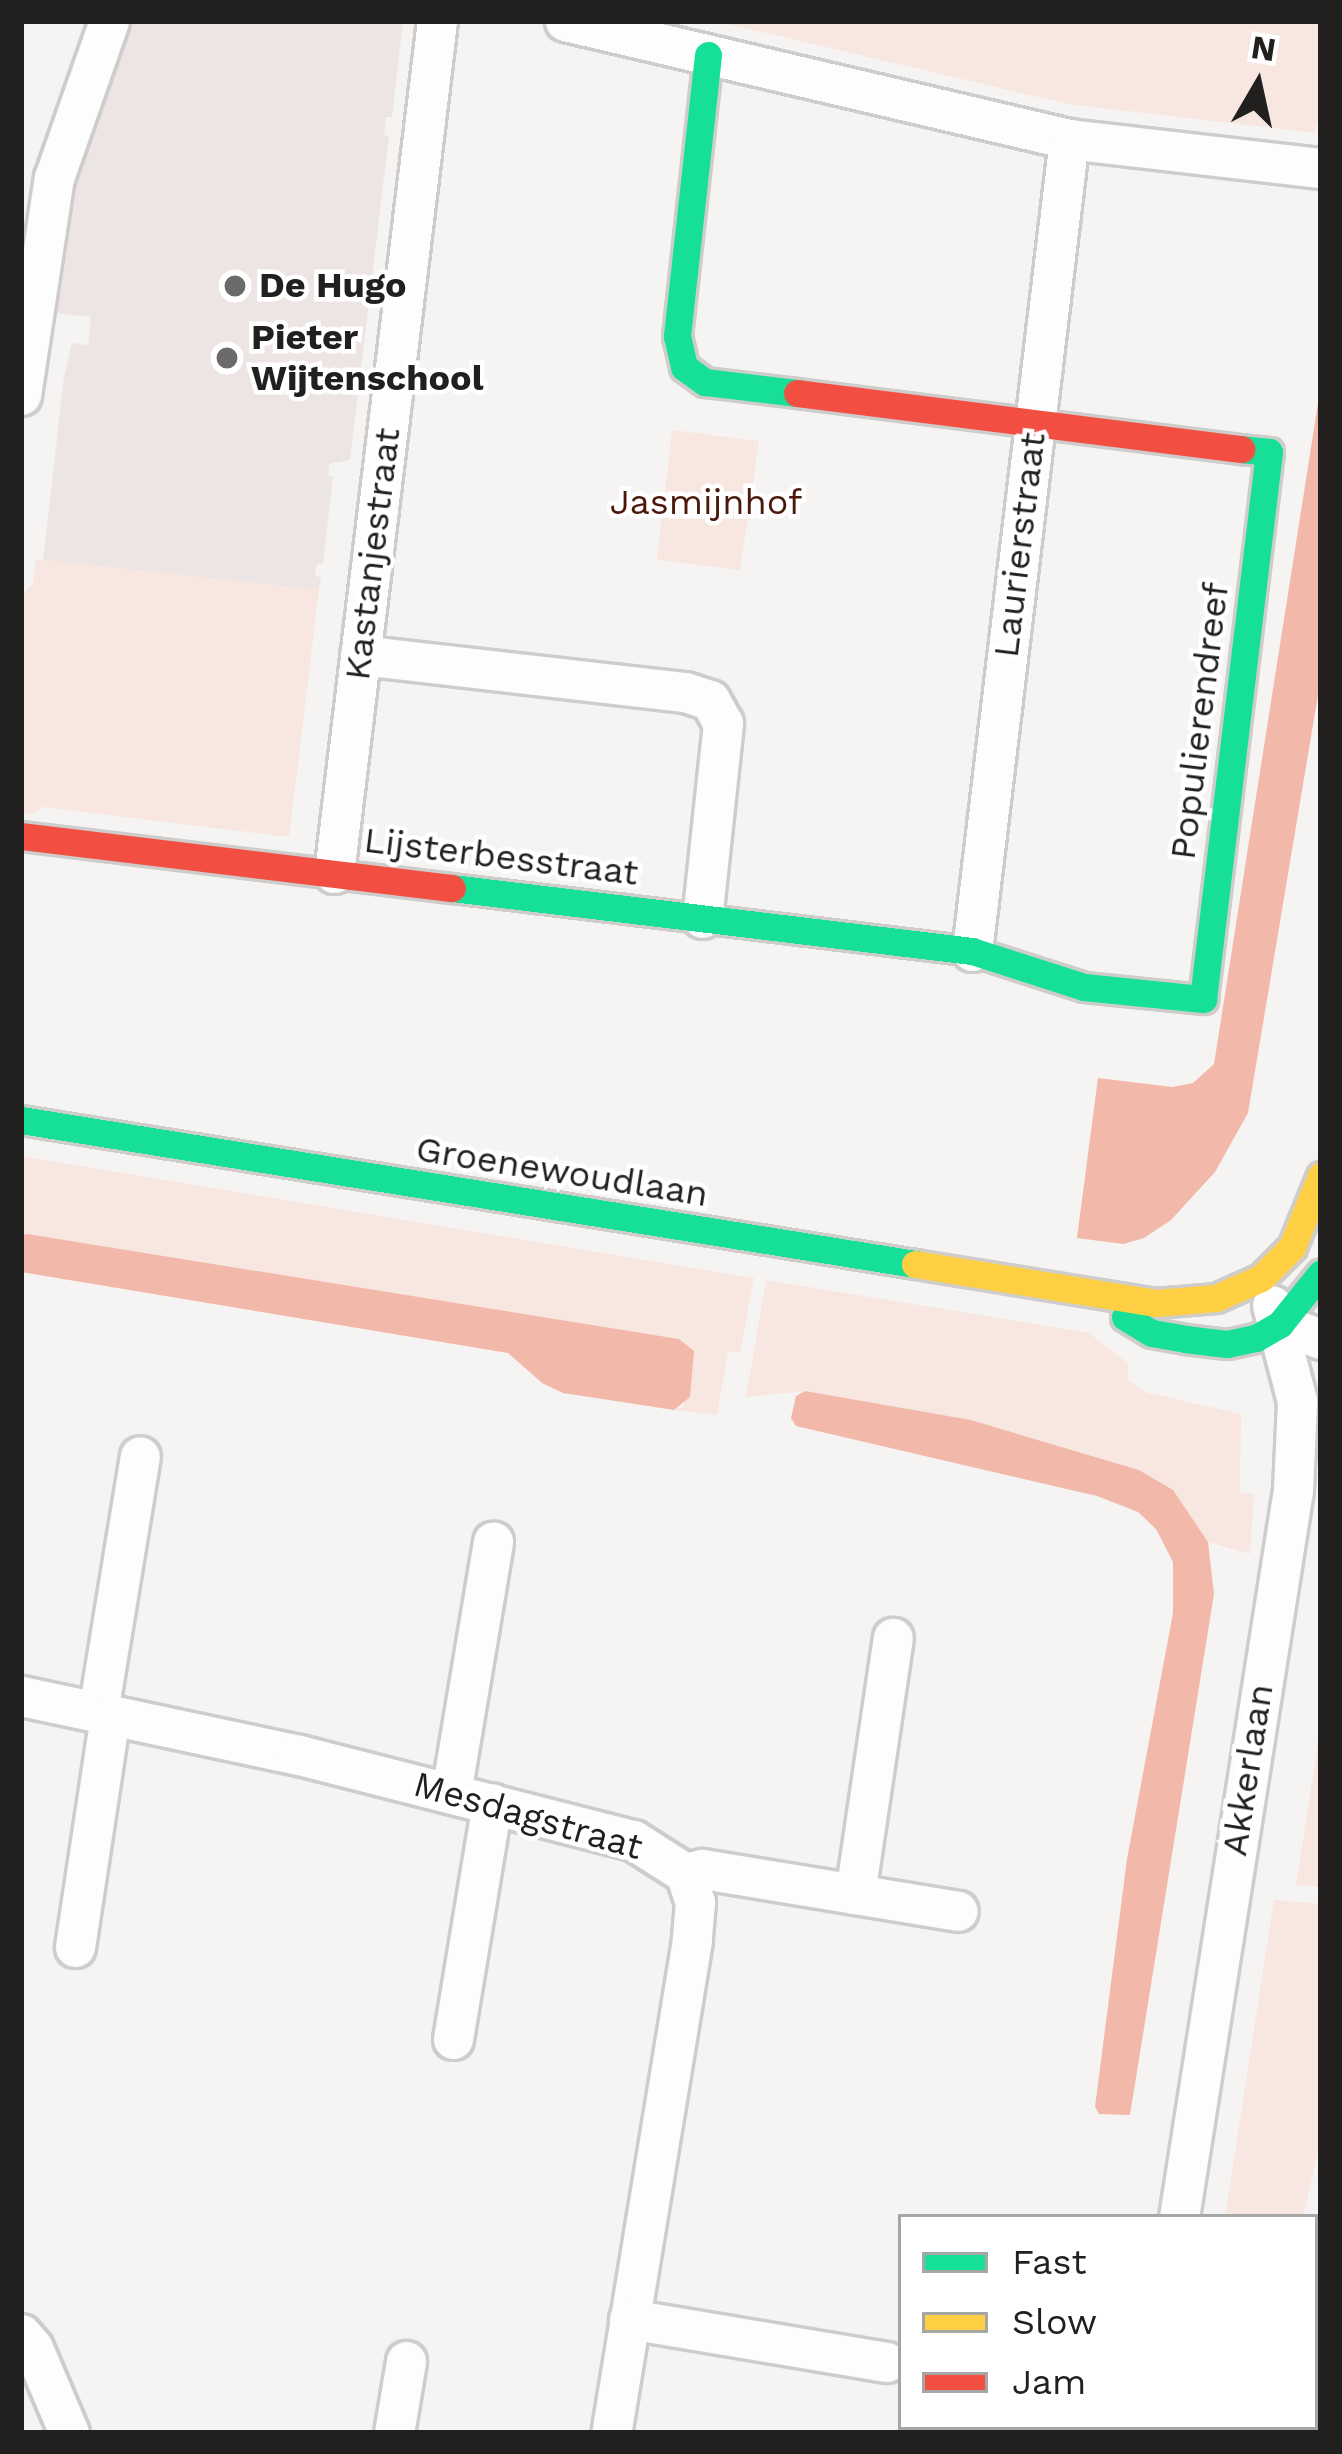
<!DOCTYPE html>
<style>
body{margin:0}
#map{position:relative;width:1342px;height:2454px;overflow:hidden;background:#f5f4f3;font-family:"Work Sans",sans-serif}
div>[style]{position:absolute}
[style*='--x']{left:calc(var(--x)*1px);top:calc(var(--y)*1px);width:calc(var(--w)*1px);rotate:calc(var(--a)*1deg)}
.built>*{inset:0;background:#ece5e3}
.green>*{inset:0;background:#f8e6e1}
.water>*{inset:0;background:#f2b8a9}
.roads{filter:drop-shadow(3px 0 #cecdcc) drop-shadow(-3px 0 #cecdcc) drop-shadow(0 3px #cecdcc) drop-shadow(0 -3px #cecdcc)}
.street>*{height:39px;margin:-19.5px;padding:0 19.5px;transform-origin:19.5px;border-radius:19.5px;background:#fefdfd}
.fast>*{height:27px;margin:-13.5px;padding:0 13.5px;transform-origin:13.5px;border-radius:13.5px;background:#16e098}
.slow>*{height:27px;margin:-13.5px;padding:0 13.5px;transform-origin:13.5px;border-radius:13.5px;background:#ffcf43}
.jam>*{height:27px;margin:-13.5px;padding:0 13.5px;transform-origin:13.5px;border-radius:13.5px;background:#f24e42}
.dots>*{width:33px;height:33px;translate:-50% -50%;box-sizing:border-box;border:6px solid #fff;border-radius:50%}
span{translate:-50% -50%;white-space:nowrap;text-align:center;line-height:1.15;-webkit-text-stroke:9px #fff;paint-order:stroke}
.poi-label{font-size:36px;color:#21201f;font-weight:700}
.left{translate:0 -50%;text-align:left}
.park-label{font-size:36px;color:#4b190b}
.street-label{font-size:36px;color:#21201f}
.frame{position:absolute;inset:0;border:24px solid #21201f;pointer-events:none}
.legend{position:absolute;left:898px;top:2214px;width:420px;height:216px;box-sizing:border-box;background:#fff;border:3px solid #a6a6a5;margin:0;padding:15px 21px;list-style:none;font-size:36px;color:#21201f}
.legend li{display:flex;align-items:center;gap:24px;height:60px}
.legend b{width:60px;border:3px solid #a6a6a5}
.north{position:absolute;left:1198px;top:24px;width:120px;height:120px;-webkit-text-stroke:9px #fff;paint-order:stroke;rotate:9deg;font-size:33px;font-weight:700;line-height:48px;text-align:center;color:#21201f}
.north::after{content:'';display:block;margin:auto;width:42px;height:54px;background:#21201f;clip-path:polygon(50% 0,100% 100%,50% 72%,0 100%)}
</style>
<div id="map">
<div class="built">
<div style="clip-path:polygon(133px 21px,403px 21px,392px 117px,386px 117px,384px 135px,389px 136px,350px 460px,329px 464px,328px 476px,333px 477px,323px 564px,317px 564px,315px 575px,321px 578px,319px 590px,43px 560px,64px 377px,72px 343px,88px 345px,91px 317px,54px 313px,68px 209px,99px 104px)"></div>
</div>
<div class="green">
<div style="clip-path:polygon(715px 21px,1321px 21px,1321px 125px,1317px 122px,1315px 133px,1068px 104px)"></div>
<div style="clip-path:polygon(672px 430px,759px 441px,740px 570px,657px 560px)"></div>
<div style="clip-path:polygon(36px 559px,319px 590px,289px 837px,43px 807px,33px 814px,21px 813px,21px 596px,33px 584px)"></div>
<div style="clip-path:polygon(21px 1156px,754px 1278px,740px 1353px,728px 1352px,717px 1415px,674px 1410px,684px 1406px,679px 1339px,21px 1235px)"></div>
<div style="clip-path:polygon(766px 1280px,1089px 1333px,1129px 1364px,1127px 1380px,1145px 1392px,1241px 1414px,1240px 1493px,1254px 1494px,1250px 1554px,1208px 1542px,1173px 1490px,1139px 1470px,1096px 1457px,971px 1420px,805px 1391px,746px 1397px)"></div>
<div style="clip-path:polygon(1321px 1724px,1321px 1887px,1296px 1885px)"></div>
<div style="clip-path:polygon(1274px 1900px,1321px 1904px,1321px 2139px,1303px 2217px,1225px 2217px)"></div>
<div style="clip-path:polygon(1169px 2427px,1279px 2427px,1278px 2433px,1167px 2433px)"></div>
</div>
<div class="water">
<div style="clip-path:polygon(1321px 384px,1321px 677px,1248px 1113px,1215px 1172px,1171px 1220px,1144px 1238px,1123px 1244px,1077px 1238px,1098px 1078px,1172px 1087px,1193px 1083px,1214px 1064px)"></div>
<div style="clip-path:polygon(27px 1234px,679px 1339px,694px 1351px,690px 1397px,674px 1410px,563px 1393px,542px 1383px,508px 1353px,21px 1272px,21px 1235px)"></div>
<div style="clip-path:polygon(805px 1391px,971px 1420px,1139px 1470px,1173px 1490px,1208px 1542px,1214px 1594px,1130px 2115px,1099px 2114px,1095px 2107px,1127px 1859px,1173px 1613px,1173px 1562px,1156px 1529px,1138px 1512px,1097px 1496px,796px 1426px,791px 1418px,796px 1396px)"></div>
</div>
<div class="roads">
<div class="street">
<div style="--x:565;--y:21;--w:518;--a:13.18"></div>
<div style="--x:1069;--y:139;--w:254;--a:6.6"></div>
<div style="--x:21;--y:395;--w:219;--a:-81.4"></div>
<div style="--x:54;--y:178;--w:166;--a:-70.7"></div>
<div style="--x:360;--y:655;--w:327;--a:6.5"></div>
<div style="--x:685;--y:692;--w:26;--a:18"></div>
<div style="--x:710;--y:700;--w:26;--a:61"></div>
<div style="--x:723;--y:723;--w:196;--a:96.1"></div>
<div style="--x:334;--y:873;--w:858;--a:-83.11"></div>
<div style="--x:972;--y:951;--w:818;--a:-83.19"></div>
<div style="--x:1280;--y:1324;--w:44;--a:20.1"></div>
<div style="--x:21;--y:1696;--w:284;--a:12"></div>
<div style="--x:299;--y:1755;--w:345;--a:14.3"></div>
<div style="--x:633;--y:1840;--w:62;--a:32.4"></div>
<div style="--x:685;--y:1873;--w:31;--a:71"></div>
<div style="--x:695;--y:1902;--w:38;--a:95"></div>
<div style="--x:692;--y:1940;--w:500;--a:99.3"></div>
<div style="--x:98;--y:1712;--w:259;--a:-80.7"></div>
<div style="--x:451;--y:1793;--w:255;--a:-80.5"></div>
<div style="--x:685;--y:1873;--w:17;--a:-13"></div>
<div style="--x:702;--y:1869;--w:259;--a:9.3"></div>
<div style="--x:855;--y:1894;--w:259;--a:-81.6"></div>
<div style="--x:75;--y:1947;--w:235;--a:-81.4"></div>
<div style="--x:453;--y:2039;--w:239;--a:-80.6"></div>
<div style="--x:1179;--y:2217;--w:736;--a:-81.09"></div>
<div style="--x:1293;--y:1490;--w:89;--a:-87.4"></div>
<div style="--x:1297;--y:1401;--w:99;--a:-104.6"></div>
<div style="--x:1315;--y:2284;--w:6;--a:18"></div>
<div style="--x:629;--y:2319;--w:261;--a:9.5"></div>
<div style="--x:21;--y:2334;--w:18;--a:49"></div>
<div style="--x:33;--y:2348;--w:92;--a:67"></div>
<div style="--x:394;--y:2433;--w:73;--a:-80.5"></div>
<div style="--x:1150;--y:2433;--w:6;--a:-81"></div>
</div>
<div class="fast">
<div style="--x:708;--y:55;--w:283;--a:96.3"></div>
<div style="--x:677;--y:336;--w:32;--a:77"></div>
<div style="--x:684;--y:367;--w:26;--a:36"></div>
<div style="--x:705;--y:382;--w:93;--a:6.8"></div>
<div style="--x:452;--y:888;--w:524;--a:6.91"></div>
<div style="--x:972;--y:951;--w:118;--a:17.8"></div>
<div style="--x:1084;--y:987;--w:120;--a:5.8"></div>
<div style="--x:1203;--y:999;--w:551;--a:-83.12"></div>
<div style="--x:1269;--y:452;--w:28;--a:-174"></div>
<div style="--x:21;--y:1120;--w:906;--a:9.15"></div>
<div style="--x:1125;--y:1317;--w:31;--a:31"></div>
<div style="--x:1152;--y:1333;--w:34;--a:10"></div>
<div style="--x:1185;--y:1339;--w:42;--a:6.8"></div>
<div style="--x:1227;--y:1344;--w:30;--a:-12"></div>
<div style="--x:1256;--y:1338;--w:28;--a:-30"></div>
<div style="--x:1280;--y:1324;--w:65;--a:-51.2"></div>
</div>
<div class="slow">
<div style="--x:915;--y:1264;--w:243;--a:9.2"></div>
<div style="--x:1155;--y:1303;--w:61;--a:-4.7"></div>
<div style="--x:1216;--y:1298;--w:49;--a:-24"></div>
<div style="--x:1261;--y:1278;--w:44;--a:-45"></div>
<div style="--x:1292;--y:1247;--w:77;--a:-67.8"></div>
</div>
<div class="jam">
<div style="--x:797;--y:393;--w:448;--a:7.2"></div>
<div style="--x:21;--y:836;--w:434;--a:6.9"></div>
</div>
</div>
<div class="dots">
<div style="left:235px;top:286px;background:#6b6a69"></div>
<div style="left:227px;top:358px;background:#6b6a69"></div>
</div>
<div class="poi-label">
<span class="left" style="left:259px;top:286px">De Hugo</span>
<span class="left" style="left:251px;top:358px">Pieter<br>Wijtenschool</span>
</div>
<div class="park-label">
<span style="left:706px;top:503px">Jasmijnhof</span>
</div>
<div class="street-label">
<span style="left:1020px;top:545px;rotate:-83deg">Laurierstraat</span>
<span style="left:373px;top:554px;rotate:-83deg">Kastanjestraat</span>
<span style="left:1200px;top:721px;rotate:-83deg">Populierendreef</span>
<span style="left:501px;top:857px;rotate:7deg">Lijsterbesstraat</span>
<span style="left:562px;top:1172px;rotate:9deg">Groenewoudlaan</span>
<span style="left:1248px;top:1770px;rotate:-81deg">Akkerlaan</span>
<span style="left:528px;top:1816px;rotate:16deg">Mesdagstraat</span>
</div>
<div class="frame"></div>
<ul class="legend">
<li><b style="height:15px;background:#16e098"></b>Fast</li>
<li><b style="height:15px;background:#ffcf43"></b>Slow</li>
<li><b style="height:15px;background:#f24e42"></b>Jam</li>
</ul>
<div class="north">N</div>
</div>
